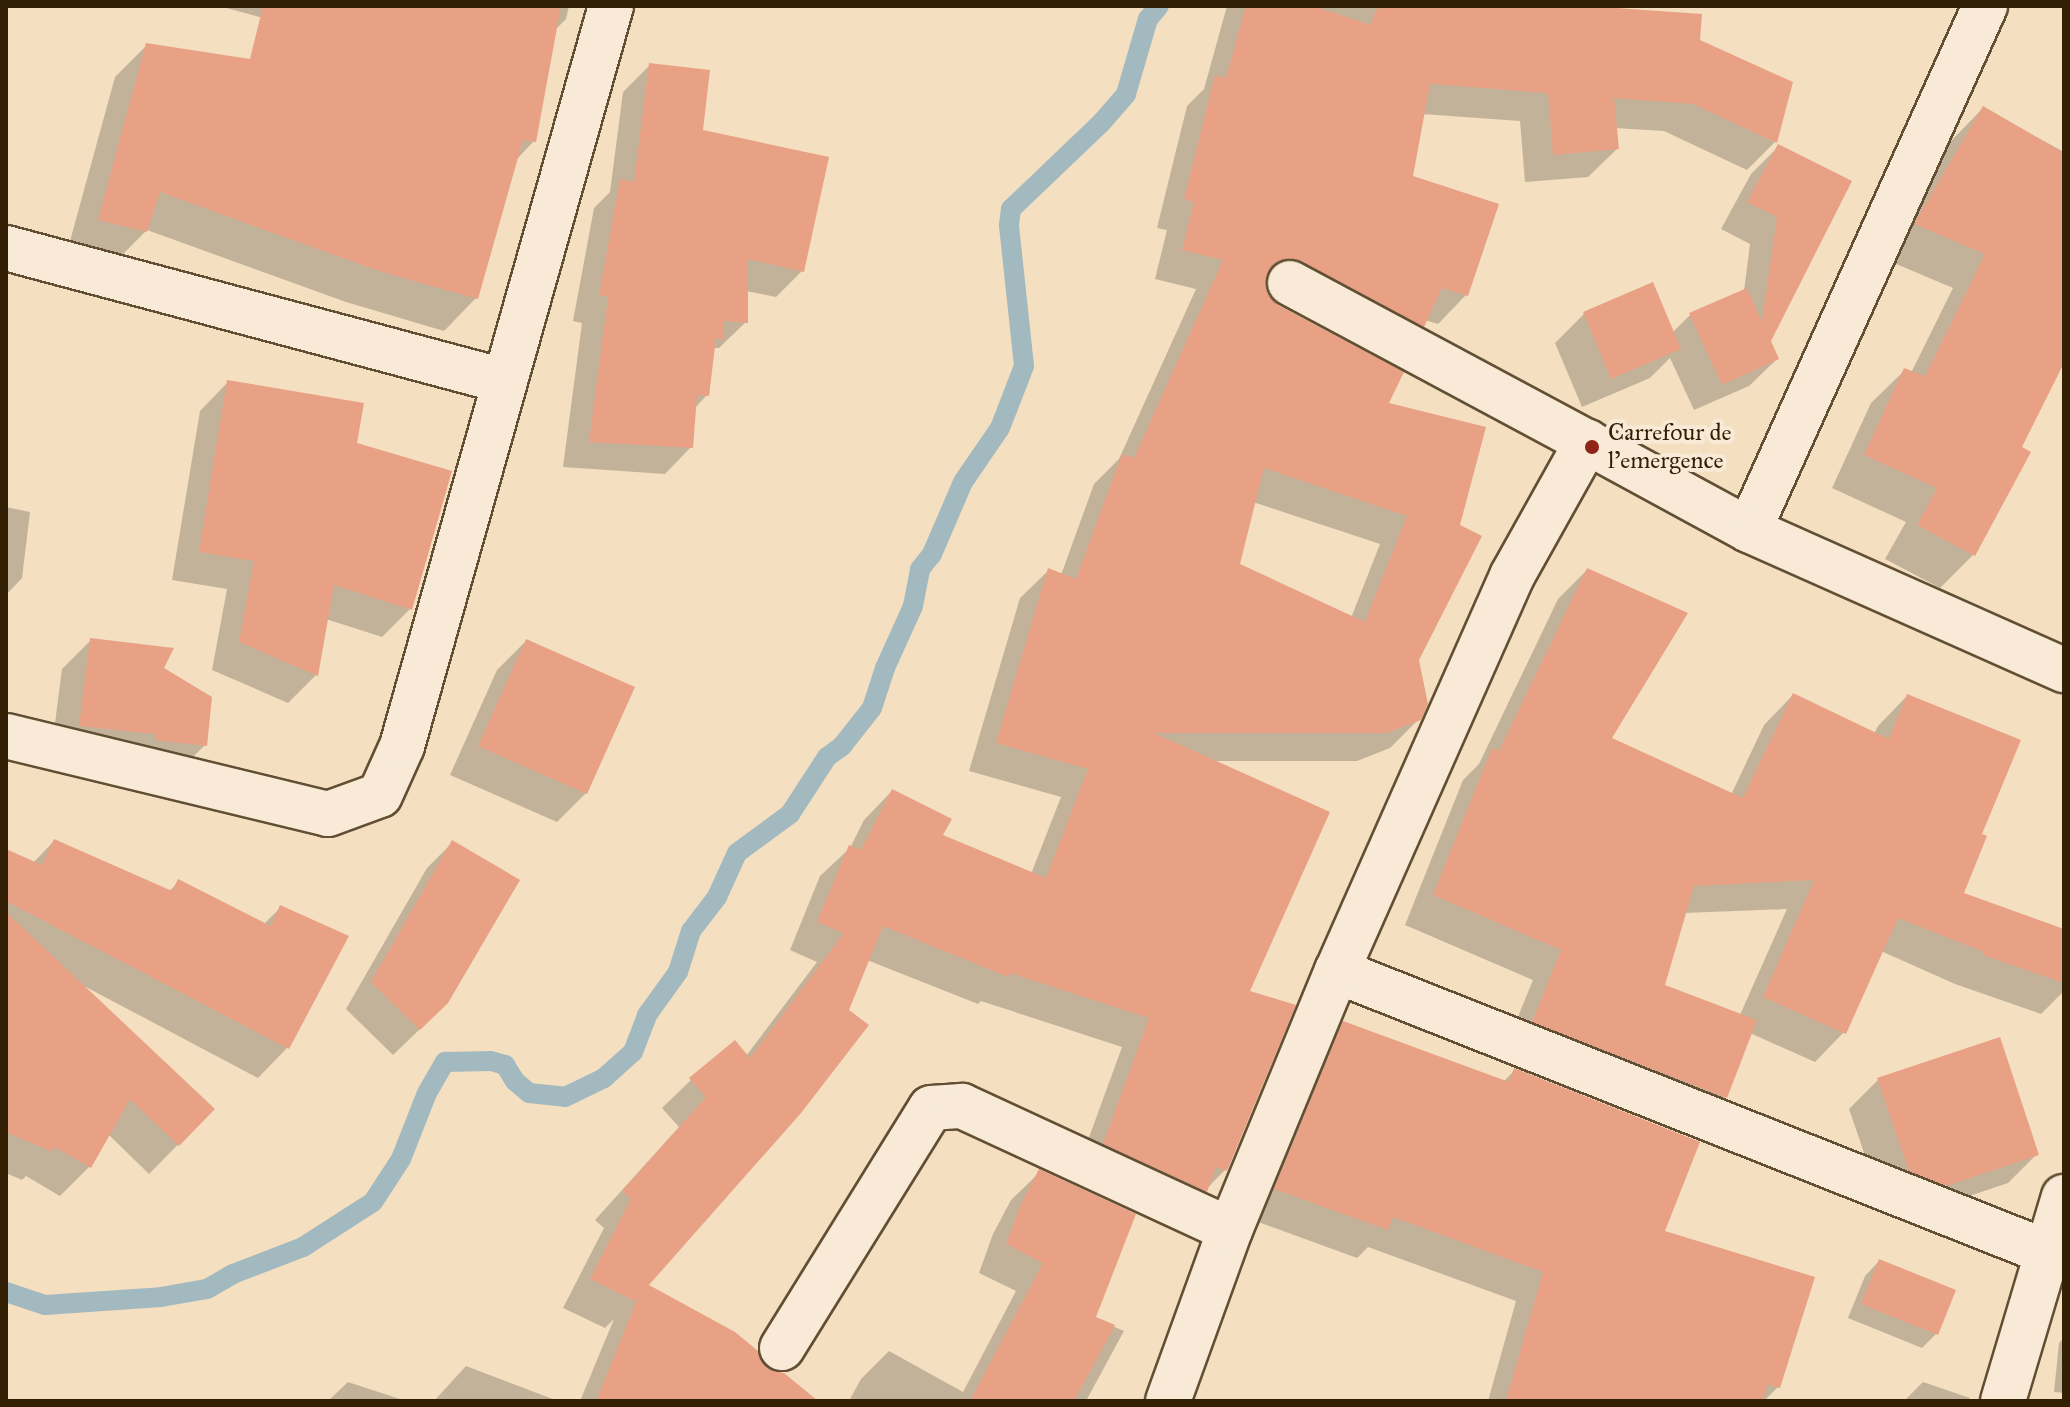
<!DOCTYPE html>
<style>
body{margin:0}
#map{position:relative;width:2070px;height:1407px;overflow:hidden;background:#f4dfc1;font-family:"IM FELL Great Primer",serif}
div>[style]{position:absolute}
[style*='--x']{left:calc(var(--x)*1px);top:calc(var(--y)*1px);width:calc(var(--w)*1px);rotate:calc(var(--a)*1deg)}
.shadow>*{inset:0;background:#0003}
.stream>*{height:20px;margin:-10px;padding:0 10px;transform-origin:10px;border-radius:10px;background:#a2b9bf}
.building>*{inset:0;background:#e8a185}
.roads{filter:drop-shadow(2px 0 #624f33) drop-shadow(-2px 0 #624f33) drop-shadow(0 2px #624f33) drop-shadow(0 -2px #624f33)}
.minor>*{height:44px;margin:-22px;padding:0 22px;transform-origin:22px;border-radius:22px;background:#f8ead7}
.dots>*{width:22px;height:22px;translate:-50% -50%;box-sizing:border-box;border:4px solid #f8ead7;border-radius:50%}
span{translate:-50% -50%;white-space:nowrap;text-align:center;line-height:1.15;-webkit-text-stroke:8px #f8ead7;paint-order:stroke}
.poi-label{font-size:24px;color:#321f04}
.left{translate:0 -50%;text-align:left}
.frame{position:absolute;inset:0;border:8px solid #321f04;pointer-events:none}
</style>
<div id="map">
<div class="shadow">
<div style="clip-path:polygon(219px 6px,569px 6px,566px 19px,555px 30px,534px 141px,516px 160px,476px 298px,444px 331px,346px 302px,147px 230px,113px 264px,67px 252px,115px 77px,147px 45px,432px 88px,437px 65px)"></div>
<div style="clip-path:polygon(evenodd,1227px 6px,1561px 6px,1698px 41px,1775px 142px,1747px 170px,1664px 131px,1615px 128px,1617px 149px,1588px 177px,1525px 182px,1520px 121px,1422px 114px,1410px 177px,1466px 295px,1438px 324px,1425px 320px,1394px 354px,1264px 287px,1267px 297px,1387px 405px,1483px 429px,1417px 660px,1419px 719px,1390px 748px,1357px 761px,1211px 761px,1247px 993px,1225px 1170px,1177px 1219px,1076px 1173px,1122px 1047px,981px 1001px,978px 1004px,867px 960px,646px 1286px,815px 1401px,580px 1401px,614px 1319px,605px 1328px,563px 1308px,604px 1228px,595px 1220px,679px 1127px,662px 1108px,691px 1080px,746px 1056px,817px 962px,790px 950px,820px 876px,850px 848px,864px 820px,892px 791px,940px 836px,1031px 874px,1061px 797px,969px 771px,1020px 598px,1049px 570px,1061px 575px,1094px 484px,1119px 459px,1196px 289px,1155px 279px,1167px 230px,1157px 228px,1187px 106px,1204px 89px,1227px 6px,1253px 502px,1380px 544px,1351px 618px,1237px 565px,1253px 502px)"></div>
<div style="clip-path:polygon(650px 65px,802px 271px,776px 297px,746px 291px,746px 322px,719px 348px,713px 348px,707px 395px,694px 409px,691px 447px,665px 474px,563px 467px,582px 323px,573px 321px,594px 208px,610px 192px,623px 92px)"></div>
<div style="clip-path:polygon(1983px 108px,2064px 152px,2064px 358px,2019px 448px,1973px 555px,1940px 588px,1885px 559px,1906px 522px,1832px 488px,1871px 403px,1905px 370px,1911px 373px,1953px 288px,1882px 258px,1950px 142px)"></div>
<div style="clip-path:polygon(1778px 147px,1850px 182px,1769px 341px,1777px 359px,1749px 386px,1694px 410px,1670px 358px,1650px 378px,1582px 407px,1555px 343px,1584px 314px,1652px 285px,1672px 333px,1690px 315px,1744px 291px,1750px 244px,1721px 229px,1751px 174px)"></div>
<div style="clip-path:polygon(228px 382px,355px 445px,410px 609px,382px 637px,326px 619px,316px 675px,288px 703px,212px 670px,227px 589px,172px 580px,200px 411px)"></div>
<div style="clip-path:polygon(6px 507px,30px 512px,22px 578px,6px 595px)"></div>
<div style="clip-path:polygon(evenodd,1587px 570px,1609px 739px,1731px 795px,1764px 725px,1793px 695px,1874px 734px,1878px 726px,1907px 696px,1980px 835px,1961px 894px,2064px 931px,2064px 991px,2041px 1014px,1955px 984px,1881px 951px,1844px 1032px,1815px 1062px,1750px 1033px,1725px 1097px,1696px 1127px,1504px 1051px,1533px 980px,1405px 925px,1463px 780px,1479px 764px,1558px 599px,1587px 570px,1787px 909px,1740px 1015px,1663px 986px,1684px 913px,1787px 909px)"></div>
<div style="clip-path:polygon(91px 640px,161px 669px,205px 745px,176px 774px,51px 754px,62px 669px)"></div>
<div style="clip-path:polygon(526px 641px,586px 793px,557px 822px,450px 775px,497px 670px)"></div>
<div style="clip-path:polygon(54px 841px,168px 892px,179px 882px,263px 925px,281px 907px,346px 937px,287px 1048px,258px 1078px,84px 986px,213px 1109px,149px 1174px,108px 1134px,90px 1166px,60px 1196px,26px 1176px,22px 1180px,6px 1173px,6px 851px,33px 863px)"></div>
<div style="clip-path:polygon(453px 842px,420px 1029px,393px 1055px,346px 1009px,427px 868px)"></div>
<div style="clip-path:polygon(1344px 1023px,1503px 1082px,1515px 1070px,1663px 1232px,1778px 1387px,1764px 1401px,1488px 1401px,1516px 1301px,1368px 1247px,1357px 1258px,1247px 1218px,1315px 1052px)"></div>
<div style="clip-path:polygon(1878px 1080px,2037px 1154px,2008px 1183px,1916px 1214px,1880px 1199px,1849px 1109px)"></div>
<div style="clip-path:polygon(1040px 1172px,1094px 1318px,1124px 1331px,1086px 1401px,849px 1401px,861px 1379px,889px 1351px,963px 1392px,1016px 1291px,979px 1273px,993px 1234px,1011px 1200px)"></div>
<div style="clip-path:polygon(1879px 1261px,1937px 1333px,1922px 1348px,1848px 1318px,1865px 1276px)"></div>
<div style="clip-path:polygon(2064px 1338px,2064px 1393px,2054px 1392px,2059px 1343px)"></div>
<div style="clip-path:polygon(466px 1366px,558px 1401px,434px 1401px)"></div>
<div style="clip-path:polygon(348px 1382px,406px 1401px,328px 1401px)"></div>
<div style="clip-path:polygon(1923px 1382px,1970px 1398px,1969px 1401px,1904px 1401px)"></div>
</div>
<div class="stream">
<div style="--x:6;--y:1292;--w:41;--a:18.4"></div>
<div style="--x:45;--y:1305;--w:116;--a:-3.9"></div>
<div style="--x:161;--y:1297;--w:47;--a:-9.9"></div>
<div style="--x:207;--y:1289;--w:30;--a:-30"></div>
<div style="--x:233;--y:1274;--w:75;--a:-21.1"></div>
<div style="--x:303;--y:1247;--w:83;--a:-32.7"></div>
<div style="--x:373;--y:1202;--w:51;--a:-56.9"></div>
<div style="--x:401;--y:1159;--w:71;--a:-68.5"></div>
<div style="--x:427;--y:1093;--w:36;--a:-60"></div>
<div style="--x:445;--y:1062;--w:46;--a:-1.2"></div>
<div style="--x:491;--y:1061;--w:15;--a:16"></div>
<div style="--x:505;--y:1065;--w:19;--a:58"></div>
<div style="--x:515;--y:1081;--w:18;--a:41"></div>
<div style="--x:529;--y:1093;--w:36;--a:6"></div>
<div style="--x:565;--y:1097;--w:43;--a:-26"></div>
<div style="--x:604;--y:1078;--w:39;--a:-42"></div>
<div style="--x:633;--y:1052;--w:40;--a:-69"></div>
<div style="--x:647;--y:1015;--w:53;--a:-54.2"></div>
<div style="--x:678;--y:972;--w:43;--a:-72.4"></div>
<div style="--x:691;--y:931;--w:43;--a:-52.6"></div>
<div style="--x:717;--y:897;--w:48;--a:-65.6"></div>
<div style="--x:737;--y:853;--w:66;--a:-36.3"></div>
<div style="--x:790;--y:814;--w:68;--a:-57"></div>
<div style="--x:827;--y:757;--w:19;--a:-36"></div>
<div style="--x:842;--y:746;--w:48;--a:-51.7"></div>
<div style="--x:872;--y:708;--w:42;--a:-72"></div>
<div style="--x:885;--y:668;--w:68;--a:-65.7"></div>
<div style="--x:913;--y:606;--w:38;--a:-79"></div>
<div style="--x:920;--y:569;--w:19;--a:-51"></div>
<div style="--x:932;--y:554;--w:78;--a:-66.7"></div>
<div style="--x:963;--y:482;--w:65;--a:-55.6"></div>
<div style="--x:1000;--y:428;--w:66;--a:-68.8"></div>
<div style="--x:1024;--y:366;--w:142;--a:-96.1"></div>
<div style="--x:1009;--y:225;--w:16;--a:-83"></div>
<div style="--x:1011;--y:209;--w:126;--a:-43.7"></div>
<div style="--x:1102;--y:122;--w:37;--a:-49"></div>
<div style="--x:1126;--y:94;--w:78;--a:-73.7"></div>
<div style="--x:1148;--y:19;--w:17;--a:-50"></div>
</div>
<div class="building">
<div style="clip-path:polygon(263px 6px,561px 6px,536px 142px,523px 140px,478px 299px,379px 271px,160px 192px,147px 232px,98px 220px,146px 43px,250px 59px)"></div>
<div style="clip-path:polygon(evenodd,1246px 6px,1314px 6px,1370px 25px,1378px 6px,1588px 6px,1702px 14px,1700px 40px,1793px 82px,1777px 143px,1693px 104px,1614px 98px,1619px 149px,1553px 155px,1548px 93px,1430px 84px,1413px 176px,1499px 204px,1468px 296px,1442px 288px,1424px 327px,1301px 261px,1288px 258px,1278px 261px,1268px 272px,1265px 285px,1268px 295px,1278px 305px,1404px 372px,1389px 403px,1486px 427px,1460px 525px,1482px 536px,1419px 660px,1428px 704px,1421px 720px,1387px 733px,1154px 733px,1330px 812px,1250px 991px,1296px 1005px,1227px 1171px,1216px 1167px,1207px 1192px,1103px 1144px,1149px 1018px,1010px 973px,1008px 977px,883px 926px,849px 1010px,869px 1025px,801px 1113px,649px 1285px,735px 1332px,758px 1351px,768px 1369px,784px 1373px,818px 1401px,596px 1401px,638px 1297px,635px 1301px,590px 1279px,631px 1199px,622px 1191px,706px 1097px,689px 1078px,735px 1040px,750px 1058px,844px 933px,817px 922px,849px 845px,861px 850px,892px 789px,952px 819px,943px 835px,1046px 878px,1088px 769px,996px 743px,1048px 568px,1076px 579px,1122px 454px,1134px 458px,1223px 260px,1182px 250px,1194px 202px,1184px 199px,1215px 75px,1226px 78px,1246px 6px,1264px 468px,1407px 516px,1365px 622px,1240px 564px,1264px 468px)"></div>
<div style="clip-path:polygon(649px 63px,710px 70px,703px 130px,829px 157px,804px 272px,748px 259px,748px 323px,724px 321px,723px 340px,716px 338px,709px 396px,697px 395px,693px 448px,589px 442px,608px 297px,599px 295px,620px 179px,634px 182px)"></div>
<div style="clip-path:polygon(1983px 106px,2064px 153px,2064px 363px,2022px 447px,2031px 452px,1975px 556px,1917px 525px,1937px 488px,1864px 455px,1904px 368px,1925px 376px,1985px 254px,1914px 224px)"></div>
<div style="clip-path:polygon(1778px 144px,1852px 181px,1771px 341px,1779px 359px,1722px 385px,1689px 313px,1747px 288px,1762px 322px,1777px 217px,1747px 202px)"></div>
<div style="clip-path:polygon(1653px 282px,1681px 349px,1611px 379px,1583px 312px)"></div>
<div style="clip-path:polygon(227px 380px,364px 403px,357px 443px,452px 471px,412px 610px,334px 585px,318px 676px,239px 642px,254px 561px,199px 552px)"></div>
<div style="clip-path:polygon(1587px 568px,1688px 613px,1612px 738px,1743px 798px,1793px 693px,1889px 739px,1907px 694px,2021px 740px,1982px 834px,1987px 836px,1964px 893px,2064px 929px,2064px 983px,1983px 955px,1984px 952px,1898px 918px,1846px 1034px,1763px 997px,1814px 880px,1694px 886px,1665px 985px,1757px 1020px,1727px 1098px,1532px 1022px,1561px 950px,1433px 895px,1492px 748px,1499px 751px)"></div>
<div style="clip-path:polygon(90px 638px,174px 648px,164px 668px,212px 697px,207px 746px,155px 740px,155px 734px,79px 726px)"></div>
<div style="clip-path:polygon(526px 639px,635px 687px,587px 794px,478px 746px)"></div>
<div style="clip-path:polygon(54px 839px,172px 891px,178px 879px,271px 926px,280px 905px,349px 936px,289px 1049px,6px 901px,6px 849px,42px 865px)"></div>
<div style="clip-path:polygon(452px 840px,520px 880px,448px 1003px,420px 1030px,371px 982px)"></div>
<div style="clip-path:polygon(6px 912px,215px 1109px,179px 1146px,130px 1099px,91px 1168px,53px 1146px,53px 1152px,6px 1132px)"></div>
<div style="clip-path:polygon(1343px 1021px,1509px 1082px,1514px 1068px,1700px 1142px,1665px 1231px,1815px 1277px,1780px 1388px,1767px 1384px,1763px 1401px,1506px 1401px,1543px 1272px,1393px 1217px,1388px 1230px,1274px 1189px)"></div>
<div style="clip-path:polygon(2000px 1037px,2039px 1155px,1946px 1186px,1909px 1171px,1877px 1078px)"></div>
<div style="clip-path:polygon(1039px 1169px,1136px 1214px,1096px 1317px,1115px 1325px,1074px 1401px,970px 1401px,1043px 1263px,1006px 1244px,1021px 1204px)"></div>
<div style="clip-path:polygon(1879px 1259px,1956px 1290px,1938px 1335px,1861px 1304px)"></div>
</div>
<div class="roads">
<div class="minor">
<div style="--x:6;--y:248;--w:515;--a:14.95"></div>
<div style="--x:1290;--y:283;--w:337;--a:28.2"></div>
<div style="--x:1749;--y:530;--w:575;--a:-65.75"></div>
<div style="--x:6;--y:736;--w:331;--a:13.6"></div>
<div style="--x:328;--y:814;--w:55;--a:-20.1"></div>
<div style="--x:380;--y:795;--w:54;--a:-65.8"></div>
<div style="--x:402;--y:746;--w:769;--a:-74.23"></div>
<div style="--x:1337;--y:971;--w:782;--a:21.61"></div>
<div style="--x:782;--y:1348;--w:282;--a:-58.2"></div>
<div style="--x:931;--y:1108;--w:31;--a:-4"></div>
<div style="--x:962;--y:1106;--w:295;--a:24.8"></div>
<div style="--x:1168;--y:1401;--w:182;--a:-70.1"></div>
<div style="--x:1230;--y:1230;--w:280;--a:-67.6"></div>
<div style="--x:1337;--y:971;--w:432;--a:-66.1"></div>
<div style="--x:1512;--y:576;--w:154;--a:-60.8"></div>
<div style="--x:1587;--y:442;--w:184;--a:28.5"></div>
<div style="--x:1749;--y:530;--w:345;--a:24"></div>
<div style="--x:2003;--y:1401;--w:213;--a:-73.4"></div>
</div>
</div>
<div class="dots">
<div style="left:1592px;top:447px;background:#8f2418"></div>
</div>
<div class="poi-label">
<span class="left" style="left:1608px;top:447px">Carrefour de<br>l'emergence</span>
</div>
<div class="frame"></div>
</div>
